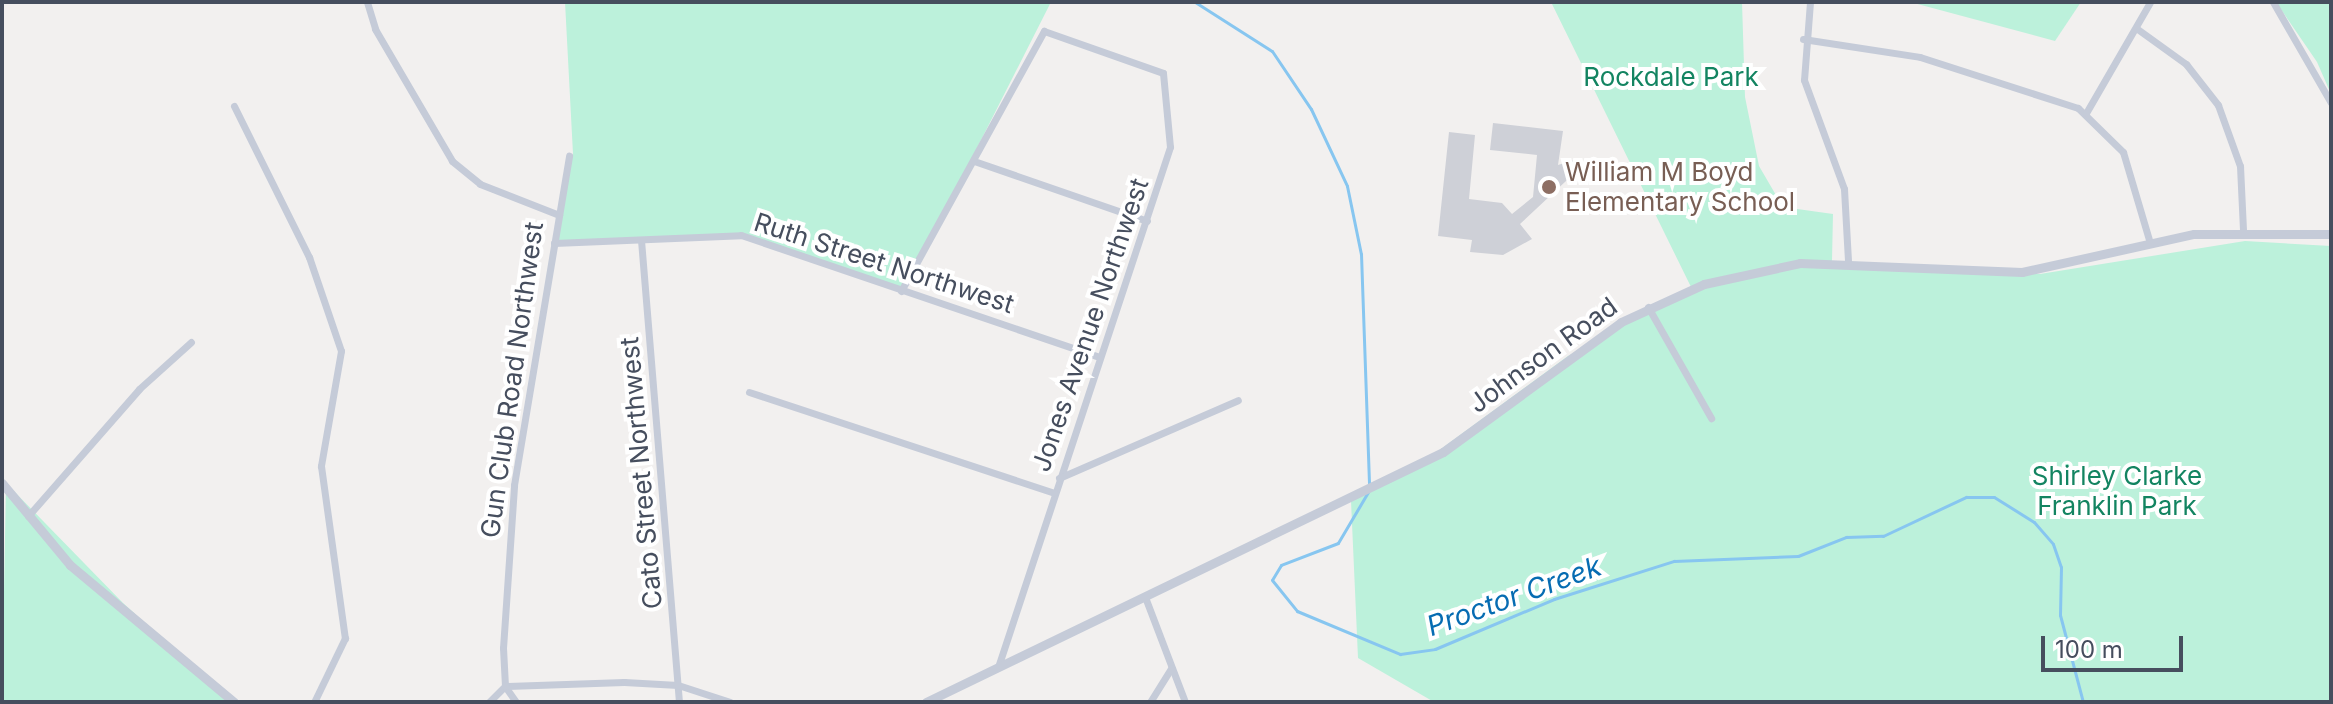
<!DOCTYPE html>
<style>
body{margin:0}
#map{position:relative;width:2333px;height:704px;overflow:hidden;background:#f2f0ef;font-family:Inter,sans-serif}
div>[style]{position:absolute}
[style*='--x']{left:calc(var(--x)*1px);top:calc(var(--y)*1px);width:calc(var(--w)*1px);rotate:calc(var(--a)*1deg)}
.green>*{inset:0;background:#bcf1db}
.stream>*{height:3px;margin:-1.5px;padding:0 1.5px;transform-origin:1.5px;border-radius:1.5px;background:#87c6f0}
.building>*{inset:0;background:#ced0d7}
.minor>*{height:7px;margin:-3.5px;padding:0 3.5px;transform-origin:3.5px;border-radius:3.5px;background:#c5cbd8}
.tertiary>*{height:9px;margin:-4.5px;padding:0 4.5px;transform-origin:4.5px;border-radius:4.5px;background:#c5cbd8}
.dots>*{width:22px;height:22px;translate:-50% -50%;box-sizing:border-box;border:4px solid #fff;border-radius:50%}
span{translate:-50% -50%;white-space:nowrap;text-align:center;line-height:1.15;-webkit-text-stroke:8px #fff;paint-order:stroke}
.park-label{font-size:26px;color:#138461}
.education-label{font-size:26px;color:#785e54}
.left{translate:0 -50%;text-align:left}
.street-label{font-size:26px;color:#464e5e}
.water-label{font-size:28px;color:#066cb2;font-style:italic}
.frame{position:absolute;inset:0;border:4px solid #464e5e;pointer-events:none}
.scale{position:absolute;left:2041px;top:636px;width:142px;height:36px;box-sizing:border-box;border:4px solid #464e5e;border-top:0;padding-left:10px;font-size:24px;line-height:28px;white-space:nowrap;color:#464e5e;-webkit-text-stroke:6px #fff;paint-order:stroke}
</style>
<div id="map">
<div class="green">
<div style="clip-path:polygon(565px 2px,1051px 2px,904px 292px,739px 237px,554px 245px,573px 154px)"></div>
<div style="clip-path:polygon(1551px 2px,1742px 2px,1745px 97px,1759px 166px,1783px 207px,1833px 214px,1832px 261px,2040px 274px,2245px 241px,2331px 246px,2331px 702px,1434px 702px,1358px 658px,1351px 501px,1411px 471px,1568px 356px,1692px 289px)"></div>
<div style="clip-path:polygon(1910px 2px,2081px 2px,2055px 41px)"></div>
<div style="clip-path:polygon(2276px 2px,2330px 2px,2331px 94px,2317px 62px)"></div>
<div style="clip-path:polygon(6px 483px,123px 603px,233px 702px,2px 702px)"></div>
</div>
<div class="stream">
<div style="--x:1195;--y:2;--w:91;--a:32.5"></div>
<div style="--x:1272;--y:51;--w:70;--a:56.1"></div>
<div style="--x:1311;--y:109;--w:85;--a:64.9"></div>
<div style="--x:1347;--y:186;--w:69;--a:78.4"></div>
<div style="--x:1361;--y:254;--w:231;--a:88"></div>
<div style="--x:1368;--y:492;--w:59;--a:120.5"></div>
<div style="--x:1338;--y:543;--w:61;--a:158.9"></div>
<div style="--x:1281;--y:565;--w:17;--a:121"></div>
<div style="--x:1272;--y:580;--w:40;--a:51"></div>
<div style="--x:1297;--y:611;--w:112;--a:22.7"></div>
<div style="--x:1400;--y:654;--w:35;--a:-8"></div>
<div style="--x:1435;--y:649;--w:129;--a:-22.8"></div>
<div style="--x:1554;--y:599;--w:126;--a:-17.6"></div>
<div style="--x:1674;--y:561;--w:124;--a:-2.3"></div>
<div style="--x:1798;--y:556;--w:52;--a:-21.6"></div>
<div style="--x:1846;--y:537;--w:37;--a:-2"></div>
<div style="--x:1883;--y:536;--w:92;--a:-25.2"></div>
<div style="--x:1966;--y:497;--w:28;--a:0"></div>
<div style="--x:1994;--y:497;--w:47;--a:32"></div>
<div style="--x:2034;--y:522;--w:29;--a:49"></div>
<div style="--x:2053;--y:544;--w:24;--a:71"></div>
<div style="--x:2061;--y:567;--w:48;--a:91.2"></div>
<div style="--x:2060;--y:615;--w:90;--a:75.2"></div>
</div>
<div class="building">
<div style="clip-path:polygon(1493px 123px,1563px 131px,1558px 165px,1574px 160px,1581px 167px,1520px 224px,1532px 239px,1503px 255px,1470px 252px,1472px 240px,1438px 236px,1449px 132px,1475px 135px,1469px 199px,1502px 203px,1512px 214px,1533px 197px,1537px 155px,1490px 150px)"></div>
</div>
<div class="minor">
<div style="--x:367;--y:2;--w:28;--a:73"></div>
<div style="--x:375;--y:29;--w:153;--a:59.7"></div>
<div style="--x:452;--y:161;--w:36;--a:39"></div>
<div style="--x:480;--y:184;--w:85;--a:21.4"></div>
<div style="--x:1810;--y:2;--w:78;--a:94.4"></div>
<div style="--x:1804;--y:80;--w:116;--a:69.8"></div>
<div style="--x:1844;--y:189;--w:72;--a:86.8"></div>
<div style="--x:2273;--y:2;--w:116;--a:60.1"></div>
<div style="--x:2136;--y:28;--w:62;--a:35.8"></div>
<div style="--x:2186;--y:64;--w:52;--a:52"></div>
<div style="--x:2218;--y:105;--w:65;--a:70.2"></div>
<div style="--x:2240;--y:166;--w:64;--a:87.3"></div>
<div style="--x:1803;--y:39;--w:118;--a:8.7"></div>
<div style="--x:1920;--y:57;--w:166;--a:17.9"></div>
<div style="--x:2078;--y:108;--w:63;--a:44.4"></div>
<div style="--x:2123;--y:152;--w:95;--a:73.5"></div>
<div style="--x:234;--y:106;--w:169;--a:63.6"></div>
<div style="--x:309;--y:257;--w:99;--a:71.2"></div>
<div style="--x:341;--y:351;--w:117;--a:99.9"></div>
<div style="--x:321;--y:466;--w:174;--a:82.1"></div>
<div style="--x:345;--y:638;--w:71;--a:115.8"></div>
<div style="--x:2086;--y:113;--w:128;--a:-60"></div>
<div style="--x:974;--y:161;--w:183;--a:19.1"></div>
<div style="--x:641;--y:240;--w:464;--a:85.3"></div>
<div style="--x:554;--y:243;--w:187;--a:-2.4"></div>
<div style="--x:741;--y:235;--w:379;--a:18.8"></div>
<div style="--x:901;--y:291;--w:297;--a:-61.2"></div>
<div style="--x:1044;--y:31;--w:126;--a:19.4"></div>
<div style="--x:1163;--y:73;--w:74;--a:84.6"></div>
<div style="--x:1170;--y:147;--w:548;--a:108.3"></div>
<div style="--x:1648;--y:307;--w:128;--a:60.4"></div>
<div style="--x:749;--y:392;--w:321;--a:18.3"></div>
<div style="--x:1059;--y:478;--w:195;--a:-23.5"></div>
<div style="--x:28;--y:516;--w:169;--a:-48.8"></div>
<div style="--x:139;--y:389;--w:70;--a:-42.1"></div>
<div style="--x:1145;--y:597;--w:112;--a:69.1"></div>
<div style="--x:489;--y:702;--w:23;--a:-45"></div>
<div style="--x:505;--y:686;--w:119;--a:-1.9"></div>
<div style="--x:624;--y:682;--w:54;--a:3.2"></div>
<div style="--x:678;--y:685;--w:55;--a:18.1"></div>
<div style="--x:516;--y:702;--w:19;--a:-125"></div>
<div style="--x:505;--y:686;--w:38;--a:-93"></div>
<div style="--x:503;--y:648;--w:163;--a:-86.1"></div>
<div style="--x:514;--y:485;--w:334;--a:-80.5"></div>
<div style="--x:1150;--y:702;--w:40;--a:-58"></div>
</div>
<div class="tertiary">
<div style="--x:2;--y:483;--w:107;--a:50.3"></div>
<div style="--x:70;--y:565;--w:214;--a:39.9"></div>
<div style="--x:926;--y:702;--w:574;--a:-25.81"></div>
<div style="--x:1443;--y:452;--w:220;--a:-36.1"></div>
<div style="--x:1621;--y:322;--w:91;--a:-24.6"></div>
<div style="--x:1704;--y:284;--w:98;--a:-12.3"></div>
<div style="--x:1800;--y:263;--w:222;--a:2.3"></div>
<div style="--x:2022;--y:272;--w:176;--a:-12.5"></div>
<div style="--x:2194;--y:234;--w:137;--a:0"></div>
</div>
<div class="dots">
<div style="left:1549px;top:187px;background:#8d6e63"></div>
</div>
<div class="park-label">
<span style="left:1671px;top:77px">Rockdale Park</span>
<span style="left:2117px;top:491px">Shirley Clarke<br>Franklin Park</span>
</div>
<div class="education-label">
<span class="left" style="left:1565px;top:187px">William M Boyd<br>Elementary School</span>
</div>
<div class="street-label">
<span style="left:884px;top:263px;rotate:18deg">Ruth Street Northwest</span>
<span style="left:1090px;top:325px;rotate:-71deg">Jones Avenue Northwest</span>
<span style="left:1543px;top:355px;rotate:-36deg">Johnson Road</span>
<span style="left:512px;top:380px;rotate:-82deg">Gun Club Road Northwest</span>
<span style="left:641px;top:473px;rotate:-95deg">Cato Street Northwest</span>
</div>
<div class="water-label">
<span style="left:1514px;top:596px;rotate:-20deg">Proctor Creek</span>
</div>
<div class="frame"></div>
<div class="scale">100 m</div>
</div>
